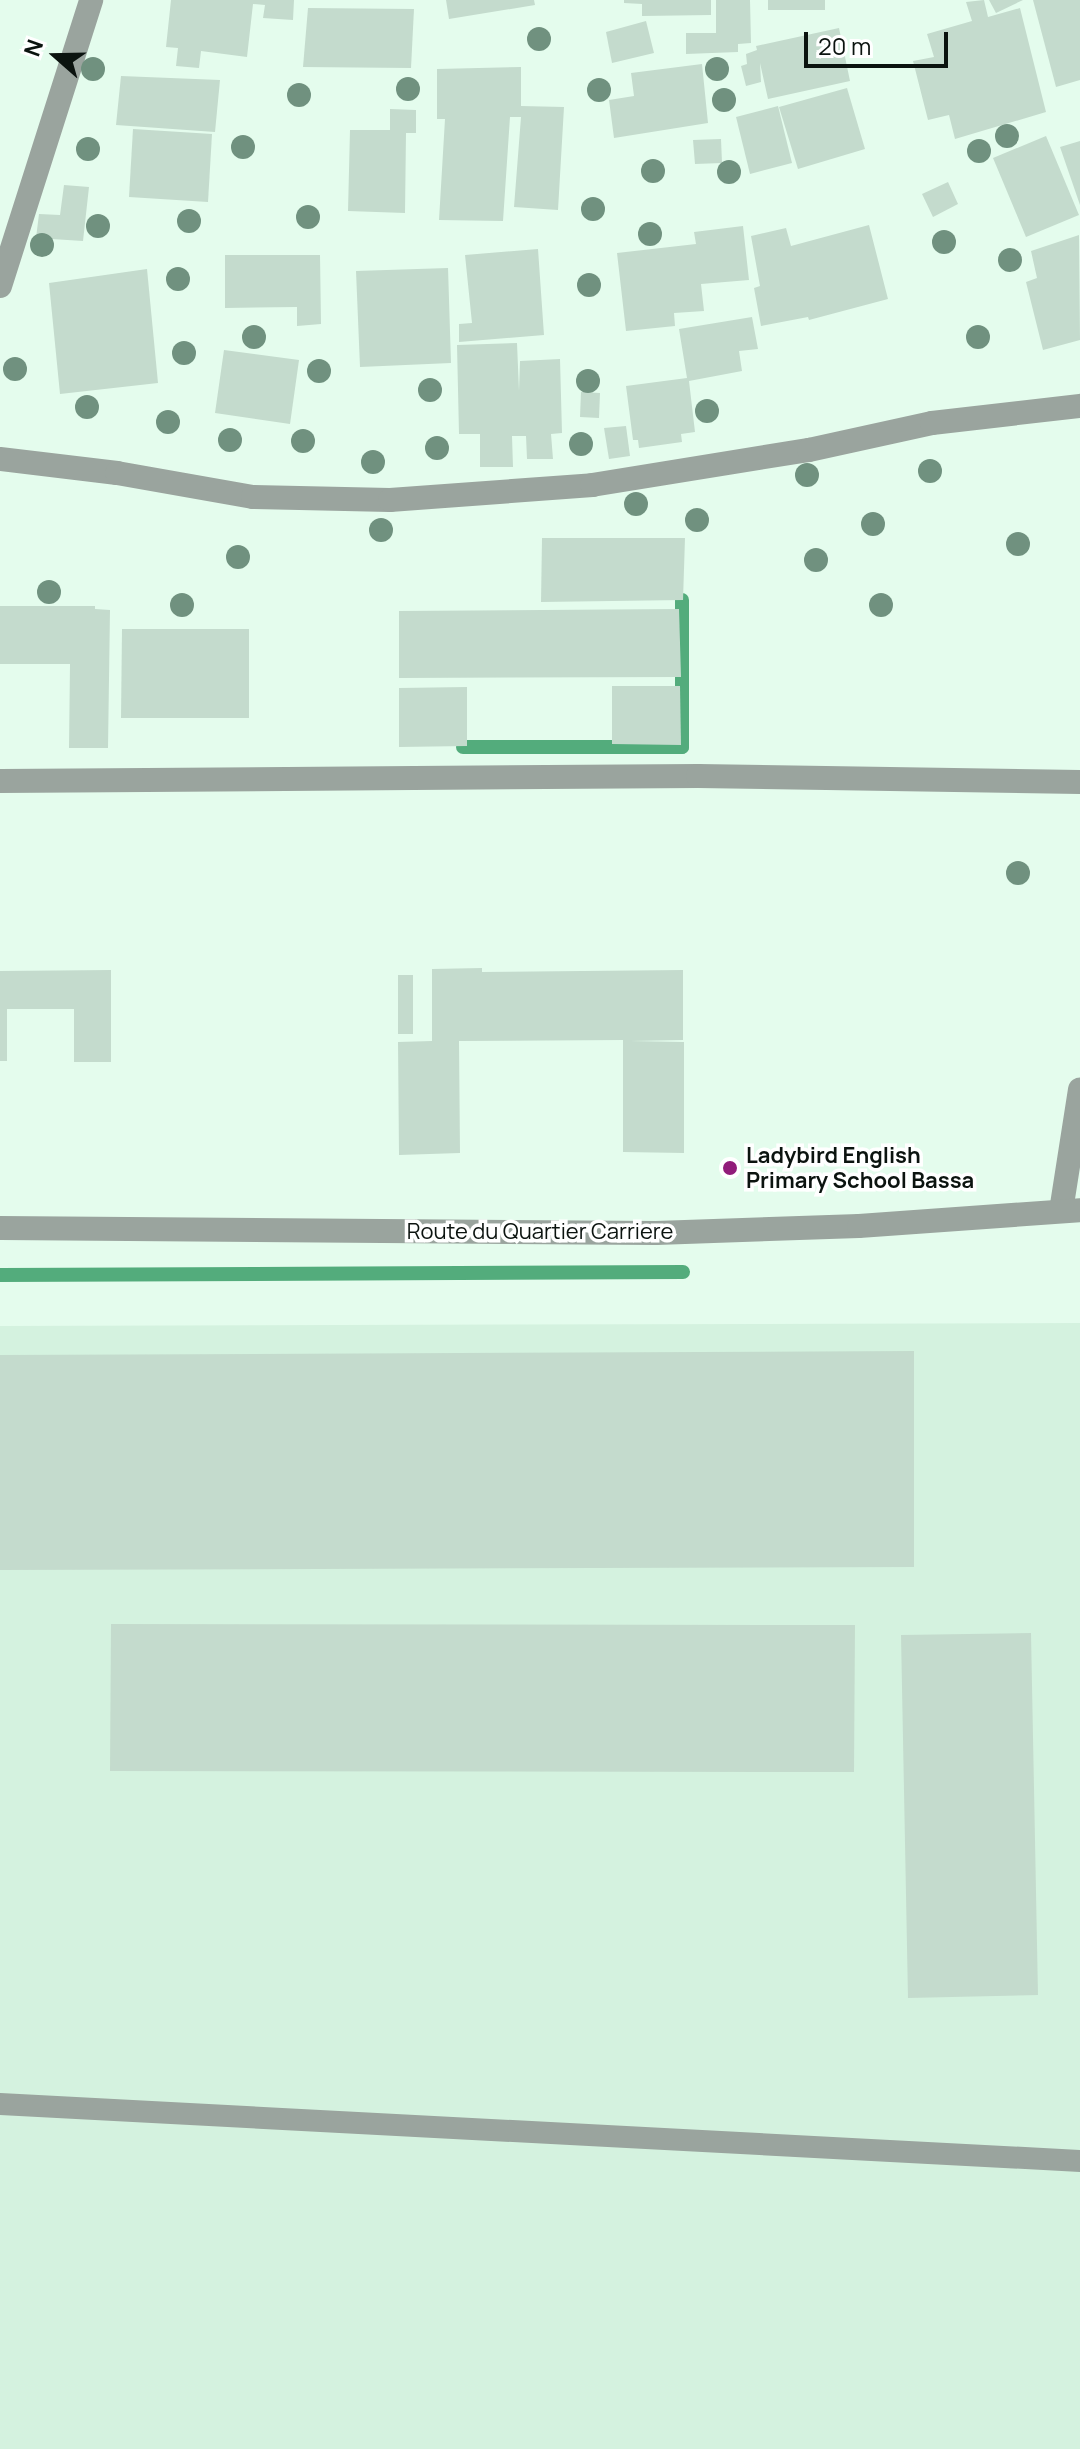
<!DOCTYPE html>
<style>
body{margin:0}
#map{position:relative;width:1080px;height:2449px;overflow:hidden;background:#e4fced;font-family:Manrope,sans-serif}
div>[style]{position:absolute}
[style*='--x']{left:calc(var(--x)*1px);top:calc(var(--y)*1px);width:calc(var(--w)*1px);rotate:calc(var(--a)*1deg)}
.built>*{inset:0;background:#d4f2df}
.stream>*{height:14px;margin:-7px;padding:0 7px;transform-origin:7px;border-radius:7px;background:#53ac7c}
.building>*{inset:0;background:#c4dbcd}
.lane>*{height:22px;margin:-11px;padding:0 11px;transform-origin:11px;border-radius:11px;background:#9aa49e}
.street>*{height:24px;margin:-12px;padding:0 12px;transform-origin:12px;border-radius:12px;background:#9aa49e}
.trees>*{width:24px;height:24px;margin:-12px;border-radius:50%;background:#70917f}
.dots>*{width:22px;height:22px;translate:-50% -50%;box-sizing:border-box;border:4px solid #fff;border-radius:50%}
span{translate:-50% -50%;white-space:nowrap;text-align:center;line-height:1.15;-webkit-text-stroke:7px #fff;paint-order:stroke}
.poi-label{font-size:22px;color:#0b130f;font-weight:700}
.left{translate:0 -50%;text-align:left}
.street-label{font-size:22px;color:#0b130f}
.north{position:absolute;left:16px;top:16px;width:80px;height:80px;-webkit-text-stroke:6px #fff;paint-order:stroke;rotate:290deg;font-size:22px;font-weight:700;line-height:32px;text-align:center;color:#0b130f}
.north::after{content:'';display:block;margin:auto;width:28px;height:36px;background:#0b130f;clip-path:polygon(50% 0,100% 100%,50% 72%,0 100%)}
.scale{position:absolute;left:804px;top:32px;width:144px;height:36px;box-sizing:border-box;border:4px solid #0b130f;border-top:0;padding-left:10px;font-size:24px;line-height:28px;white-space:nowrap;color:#0b130f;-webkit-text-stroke:6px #fff;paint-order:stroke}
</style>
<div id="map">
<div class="built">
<div style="clip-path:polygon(1080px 1323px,1080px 2449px,0 2449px,0 1326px)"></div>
</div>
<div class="stream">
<div style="--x:463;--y:747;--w:219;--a:0"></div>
<div style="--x:682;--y:747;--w:147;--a:-90"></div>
<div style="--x:0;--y:1275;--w:683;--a:-0.25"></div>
</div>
<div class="building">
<div style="clip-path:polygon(171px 0,294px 0,293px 20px,263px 18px,265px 5px,253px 4px,247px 57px,201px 51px,199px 68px,176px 66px,178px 48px,166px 47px)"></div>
<div style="clip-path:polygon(446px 0,534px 0,535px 5px,449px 19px)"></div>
<div style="clip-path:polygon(624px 0,711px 0,711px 15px,642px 16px,642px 4px,624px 3px)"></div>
<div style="clip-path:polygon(716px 0,750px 0,751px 43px,738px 44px,738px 52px,686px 54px,686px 33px,716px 33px)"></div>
<div style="clip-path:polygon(768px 0,825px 0,825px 10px,768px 10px)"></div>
<div style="clip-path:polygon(984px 0,988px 17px,1020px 8px,1046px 112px,955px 139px,949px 115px,928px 120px,913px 61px,934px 57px,927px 34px,972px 21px,966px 2px)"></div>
<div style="clip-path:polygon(989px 0,1023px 0,996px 13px)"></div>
<div style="clip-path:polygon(1033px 0,1080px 0,1080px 80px,1056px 87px)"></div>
<div style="clip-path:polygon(308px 8px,414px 9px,411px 68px,303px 67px)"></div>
<div style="clip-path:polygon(646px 21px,654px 53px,612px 63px,606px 32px)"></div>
<div style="clip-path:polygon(839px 28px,850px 81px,768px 99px,760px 63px,761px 82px,746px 86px,741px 66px,747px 64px,746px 54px,757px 50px,756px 46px)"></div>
<div style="clip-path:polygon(702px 64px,708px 123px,614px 138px,609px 100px,634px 96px,631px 73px)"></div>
<div style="clip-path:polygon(521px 67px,521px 106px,564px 107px,558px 210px,514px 207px,521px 117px,510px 117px,503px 221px,439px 220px,445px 119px,437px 119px,437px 69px)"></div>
<div style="clip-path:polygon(121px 76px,220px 80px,215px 132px,116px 125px)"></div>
<div style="clip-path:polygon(847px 88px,865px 149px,798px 169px,779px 107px)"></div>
<div style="clip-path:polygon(778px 106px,792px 163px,750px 174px,736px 117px)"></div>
<div style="clip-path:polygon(390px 109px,416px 110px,416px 133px,406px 133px,405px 213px,348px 211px,350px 130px,390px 130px)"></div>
<div style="clip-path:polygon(133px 129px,212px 134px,208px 202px,129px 197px)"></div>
<div style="clip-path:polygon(1046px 136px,1079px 215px,1026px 237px,993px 158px)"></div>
<div style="clip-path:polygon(721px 139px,722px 163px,695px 164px,693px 140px)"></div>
<div style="clip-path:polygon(1080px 141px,1080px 205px,1060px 147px)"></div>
<div style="clip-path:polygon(948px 182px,958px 204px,933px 217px,922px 194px)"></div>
<div style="clip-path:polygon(64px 185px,89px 187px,83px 241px,36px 238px,39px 214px,60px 215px)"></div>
<div style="clip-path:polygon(869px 225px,888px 299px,809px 320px,808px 317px,761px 326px,754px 288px,760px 286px,751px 236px,786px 228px,791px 246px)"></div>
<div style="clip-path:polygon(743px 226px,749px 280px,701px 284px,704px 311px,674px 313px,675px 326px,626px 331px,617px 253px,696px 244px,694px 232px)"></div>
<div style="clip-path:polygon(1079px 235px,1080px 340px,1043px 350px,1026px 282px,1037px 278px,1031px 251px)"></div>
<div style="clip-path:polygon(538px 249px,544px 335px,459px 342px,459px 324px,472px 323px,465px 255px)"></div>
<div style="clip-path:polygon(225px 255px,320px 255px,321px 324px,297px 326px,297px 307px,225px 308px)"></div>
<div style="clip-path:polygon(448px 268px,451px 363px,360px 367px,356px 271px)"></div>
<div style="clip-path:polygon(147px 269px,158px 383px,60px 394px,49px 283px)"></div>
<div style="clip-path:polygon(752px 317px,758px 349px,739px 351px,742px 371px,689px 381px,695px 432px,681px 434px,682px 442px,639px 448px,638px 440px,633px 440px,626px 386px,687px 378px,679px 329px)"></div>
<div style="clip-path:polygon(517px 343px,519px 391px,520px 361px,560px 359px,562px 433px,551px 434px,553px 459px,527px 459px,526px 436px,512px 436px,513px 467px,480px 467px,480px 434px,459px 434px,457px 345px)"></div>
<div style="clip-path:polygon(224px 350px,299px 360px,290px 424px,215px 413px)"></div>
<div style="clip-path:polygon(581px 392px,600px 393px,599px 418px,580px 417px)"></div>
<div style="clip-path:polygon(626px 426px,630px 456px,609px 459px,604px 428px)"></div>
<div style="clip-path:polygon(542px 538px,685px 538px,683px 600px,541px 602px)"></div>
<div style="clip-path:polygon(0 606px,95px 606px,95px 609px,110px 610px,108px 748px,69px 748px,70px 664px,0 664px)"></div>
<div style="clip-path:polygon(679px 609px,681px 677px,399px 678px,399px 611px)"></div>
<div style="clip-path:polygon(122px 629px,249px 629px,249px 718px,121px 718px)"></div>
<div style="clip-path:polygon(612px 686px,680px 686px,681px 745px,612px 744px)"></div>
<div style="clip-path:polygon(467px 687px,467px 746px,399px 747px,399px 688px)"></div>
<div style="clip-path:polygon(482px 968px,482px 972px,683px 970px,683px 1040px,630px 1041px,684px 1042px,684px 1153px,623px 1152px,623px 1040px,459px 1041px,460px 1153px,399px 1155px,398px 1042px,432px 1041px,432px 969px)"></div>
<div style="clip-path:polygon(111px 970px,111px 1062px,74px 1062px,74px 1009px,7px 1009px,7px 1061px,0 1061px,0 971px)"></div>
<div style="clip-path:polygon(398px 975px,413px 975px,413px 1034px,398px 1034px)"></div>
<div style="clip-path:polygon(914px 1351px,914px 1567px,0 1570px,0 1355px)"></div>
<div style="clip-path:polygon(111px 1624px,855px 1625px,854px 1772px,110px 1771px)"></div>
<div style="clip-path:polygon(1031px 1633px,1038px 1995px,908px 1998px,901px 1635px)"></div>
</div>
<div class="lane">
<div style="--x:0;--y:2104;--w:1082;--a:3.02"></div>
</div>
<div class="street">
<div style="--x:0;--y:286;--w:300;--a:-72.3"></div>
<div style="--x:0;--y:459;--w:118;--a:6.8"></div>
<div style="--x:117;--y:473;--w:138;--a:10"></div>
<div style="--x:253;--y:497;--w:137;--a:1.3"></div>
<div style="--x:390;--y:500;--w:203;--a:-4.2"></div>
<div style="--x:592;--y:485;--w:220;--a:-9.2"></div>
<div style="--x:809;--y:450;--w:126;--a:-12.4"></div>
<div style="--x:932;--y:423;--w:149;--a:-6.6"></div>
<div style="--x:0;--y:781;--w:698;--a:-0.41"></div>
<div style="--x:698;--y:776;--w:382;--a:0.9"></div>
<div style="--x:1061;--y:1211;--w:123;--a:-81.1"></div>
<div style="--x:0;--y:1228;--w:656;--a:0.44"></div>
<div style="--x:656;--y:1233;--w:203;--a:-2"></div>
<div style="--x:859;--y:1226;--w:222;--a:-4.1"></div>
</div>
<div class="trees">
<div style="left:539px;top:39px"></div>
<div style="left:93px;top:69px"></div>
<div style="left:717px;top:69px"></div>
<div style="left:408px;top:89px"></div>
<div style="left:599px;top:90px"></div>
<div style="left:299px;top:95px"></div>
<div style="left:724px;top:100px"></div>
<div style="left:1007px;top:136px"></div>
<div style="left:243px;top:147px"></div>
<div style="left:88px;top:149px"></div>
<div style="left:979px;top:151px"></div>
<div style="left:653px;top:171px"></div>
<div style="left:729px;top:172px"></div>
<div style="left:593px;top:209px"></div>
<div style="left:308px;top:217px"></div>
<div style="left:189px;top:221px"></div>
<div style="left:98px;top:226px"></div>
<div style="left:650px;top:234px"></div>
<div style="left:944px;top:242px"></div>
<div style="left:42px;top:245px"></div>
<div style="left:1010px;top:260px"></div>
<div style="left:178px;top:279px"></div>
<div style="left:589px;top:285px"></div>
<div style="left:254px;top:337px"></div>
<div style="left:978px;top:337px"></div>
<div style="left:184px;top:353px"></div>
<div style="left:15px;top:369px"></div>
<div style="left:319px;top:371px"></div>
<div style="left:588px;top:381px"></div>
<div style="left:430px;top:390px"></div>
<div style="left:87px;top:407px"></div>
<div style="left:707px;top:411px"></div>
<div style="left:168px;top:422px"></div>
<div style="left:230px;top:440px"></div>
<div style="left:303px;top:441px"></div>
<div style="left:581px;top:444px"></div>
<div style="left:437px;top:448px"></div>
<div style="left:373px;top:462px"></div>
<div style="left:930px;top:471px"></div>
<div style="left:807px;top:475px"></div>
<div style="left:636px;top:504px"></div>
<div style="left:697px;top:520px"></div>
<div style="left:873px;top:524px"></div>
<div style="left:381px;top:530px"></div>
<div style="left:1018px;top:544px"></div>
<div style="left:238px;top:557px"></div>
<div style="left:816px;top:560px"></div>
<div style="left:49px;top:592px"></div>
<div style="left:182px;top:605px"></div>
<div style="left:881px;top:605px"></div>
<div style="left:1018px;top:873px"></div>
</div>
<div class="dots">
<div style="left:730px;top:1168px;background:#911c7a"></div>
</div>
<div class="poi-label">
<span class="left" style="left:746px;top:1168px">Ladybird English<br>Primary School Bassa</span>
</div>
<div class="street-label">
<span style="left:540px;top:1232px">Route du Quartier Carriere</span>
</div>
<div class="north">N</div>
<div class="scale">20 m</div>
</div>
